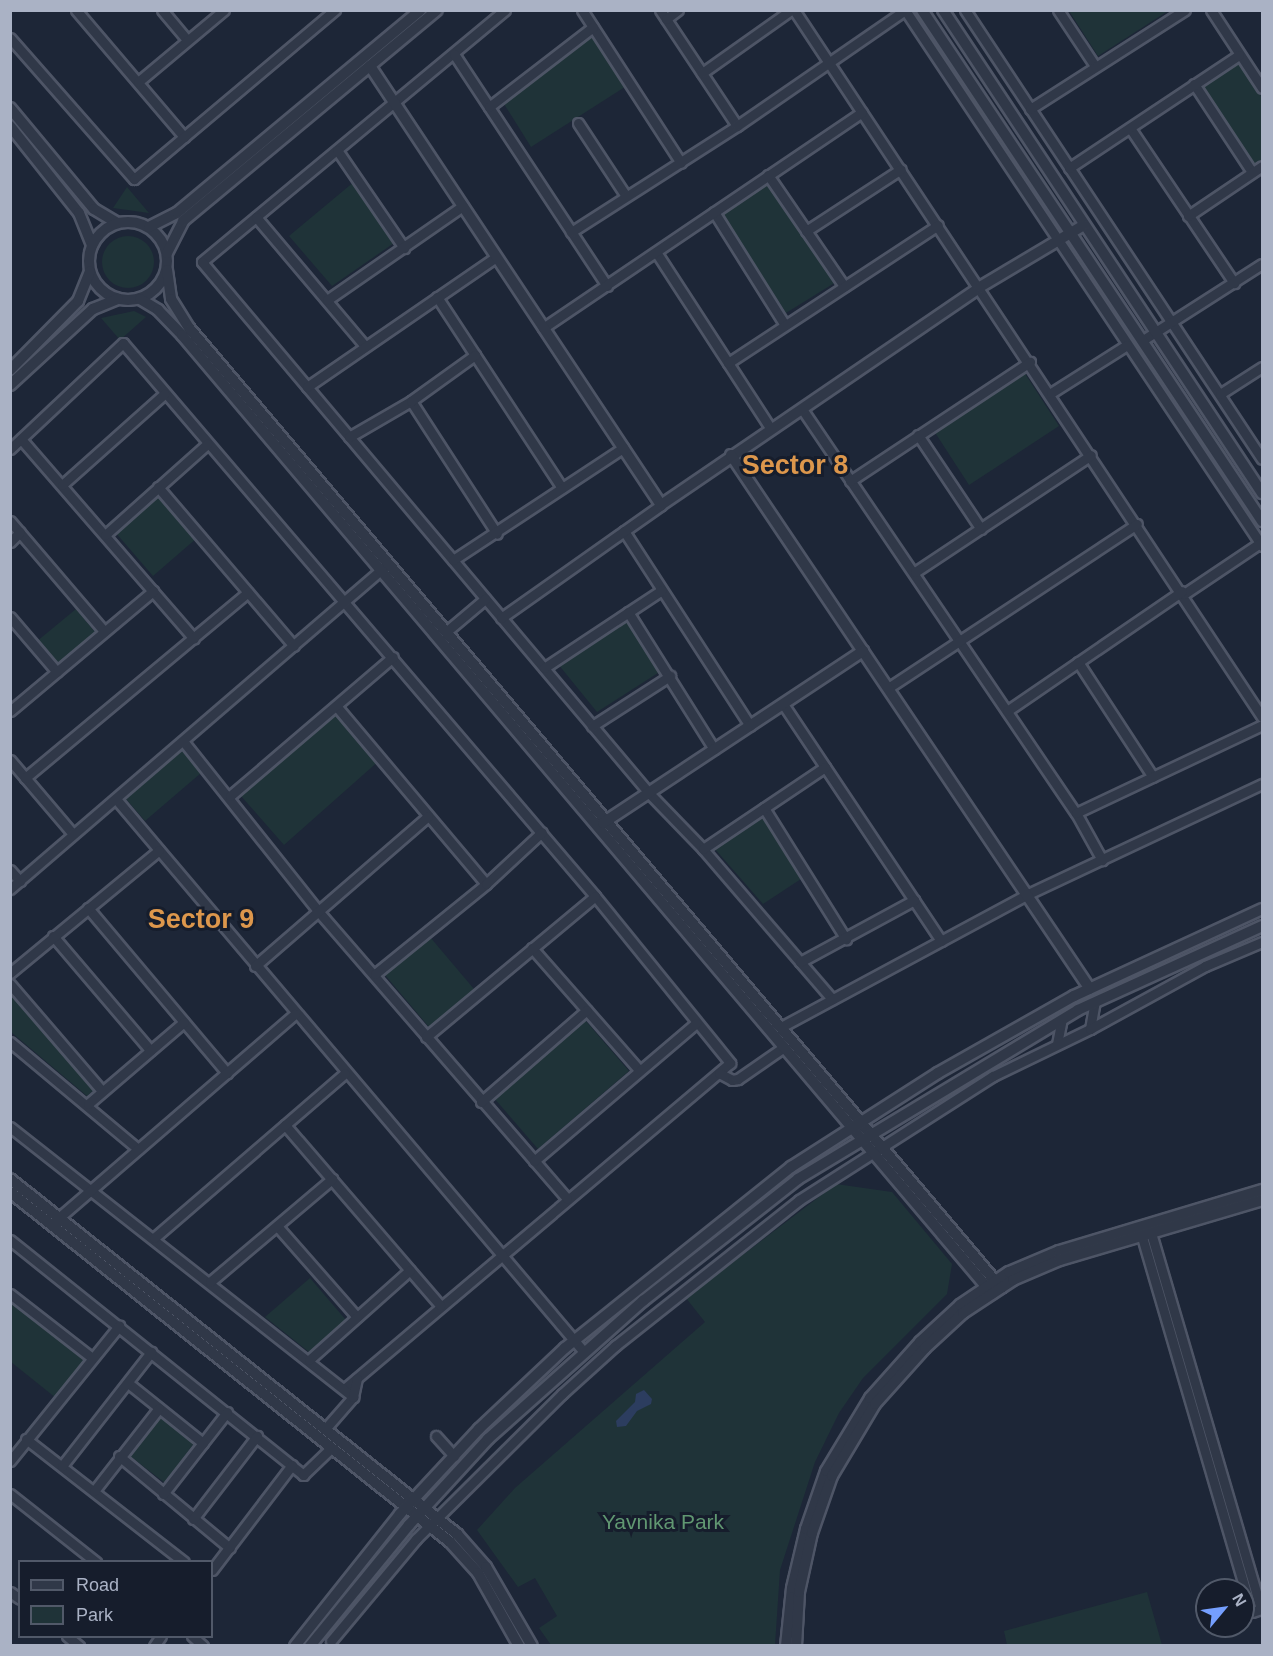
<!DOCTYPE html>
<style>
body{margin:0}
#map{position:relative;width:1273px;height:1656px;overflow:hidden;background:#1d2637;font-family:Arial,sans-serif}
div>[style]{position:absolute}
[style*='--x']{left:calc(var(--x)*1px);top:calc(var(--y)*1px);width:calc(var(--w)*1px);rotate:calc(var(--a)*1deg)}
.green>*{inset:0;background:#1f3338}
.round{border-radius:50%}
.water>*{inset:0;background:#2c3d5f}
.roads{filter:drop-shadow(2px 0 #4e5566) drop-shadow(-2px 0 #4e5566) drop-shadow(0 2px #4e5566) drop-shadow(0 -2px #4e5566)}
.minor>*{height:9px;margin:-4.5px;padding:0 4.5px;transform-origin:4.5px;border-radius:4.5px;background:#303848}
.tertiary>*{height:10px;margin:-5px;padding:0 5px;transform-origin:5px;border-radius:5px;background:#303848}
.tertiary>.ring{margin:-5px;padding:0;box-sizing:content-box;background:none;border:10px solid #303848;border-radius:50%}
span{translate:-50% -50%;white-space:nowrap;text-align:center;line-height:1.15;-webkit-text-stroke:6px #161d2c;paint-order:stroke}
.park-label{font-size:21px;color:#609771}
.district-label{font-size:27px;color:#dd974c;font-weight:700}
.frame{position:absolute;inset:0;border:12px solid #aab2c5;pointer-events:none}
.legend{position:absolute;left:18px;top:1560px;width:195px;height:78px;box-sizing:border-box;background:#161d2c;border:2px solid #515969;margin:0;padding:8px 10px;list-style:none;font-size:18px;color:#aab2c5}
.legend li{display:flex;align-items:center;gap:12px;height:30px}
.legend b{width:30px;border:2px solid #515969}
.north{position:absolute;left:1195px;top:1578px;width:60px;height:60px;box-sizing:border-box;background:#161d2c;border:2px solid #515969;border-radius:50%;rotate:61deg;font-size:16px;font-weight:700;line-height:24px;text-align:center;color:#aab2c5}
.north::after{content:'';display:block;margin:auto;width:21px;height:27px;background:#759fff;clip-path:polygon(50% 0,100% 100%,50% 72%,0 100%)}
</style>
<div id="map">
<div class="green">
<div style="clip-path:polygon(1069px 11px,1168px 11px,1098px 56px)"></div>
<div style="clip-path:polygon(592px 32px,628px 85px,531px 147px,504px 104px)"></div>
<div style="clip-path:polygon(1238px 60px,1262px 98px,1262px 160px,1255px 166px,1200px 85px)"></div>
<div style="clip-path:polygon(355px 181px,397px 241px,332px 286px,289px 236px)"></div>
<div style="clip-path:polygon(769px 182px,836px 282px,786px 313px,723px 215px)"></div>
<div style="clip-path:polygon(127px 187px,149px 213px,113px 208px)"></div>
<div class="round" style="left:102px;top:236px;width:52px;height:52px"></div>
<div style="clip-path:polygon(134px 311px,146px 317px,120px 340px,101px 318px)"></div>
<div style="clip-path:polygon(1024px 372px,1059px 426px,969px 485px,934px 431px)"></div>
<div style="clip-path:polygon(160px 493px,198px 537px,153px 576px,115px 532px)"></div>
<div style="clip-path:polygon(76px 609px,95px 632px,56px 666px,36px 642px)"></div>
<div style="clip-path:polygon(627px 619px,661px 671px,597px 712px,558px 664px)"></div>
<div style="clip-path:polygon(338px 710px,381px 759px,284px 845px,241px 796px)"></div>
<div style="clip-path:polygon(182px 751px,201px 773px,145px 821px,126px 799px)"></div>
<div style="clip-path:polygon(765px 816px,804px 877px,763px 904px,714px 848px)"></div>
<div style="clip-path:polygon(430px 937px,474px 989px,429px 1027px,385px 975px)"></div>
<div style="clip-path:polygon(10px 989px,95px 1089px,87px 1096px,11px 1032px)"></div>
<div style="clip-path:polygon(585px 1020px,629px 1071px,538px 1149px,494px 1098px)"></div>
<div style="clip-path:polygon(836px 1184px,892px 1192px,952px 1264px,947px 1294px,863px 1378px,839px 1413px,815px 1462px,780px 1570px,775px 1645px,551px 1645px,539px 1628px,557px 1616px,535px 1578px,518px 1587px,477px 1530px,515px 1488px,705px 1322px,686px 1298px)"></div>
<div style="clip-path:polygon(310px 1278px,346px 1320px,309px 1352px,265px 1317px)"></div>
<div style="clip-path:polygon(10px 1299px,88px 1357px,56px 1398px,11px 1362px)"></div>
<div style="clip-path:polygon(160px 1416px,195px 1442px,165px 1483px,130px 1456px)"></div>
<div style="clip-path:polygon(1147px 1592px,1162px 1645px,1007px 1645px,1004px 1631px)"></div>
</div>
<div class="water">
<div style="clip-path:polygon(644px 1390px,652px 1399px,651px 1404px,637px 1411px,626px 1426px,617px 1427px,616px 1421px,635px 1402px,636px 1394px)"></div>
</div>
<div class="roads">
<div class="minor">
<div style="--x:76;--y:10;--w:167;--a:49.6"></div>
<div style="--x:162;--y:10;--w:39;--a:50"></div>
<div style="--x:505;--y:10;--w:394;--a:140.3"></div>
<div style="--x:202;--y:262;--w:694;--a:49.91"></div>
<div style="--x:649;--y:793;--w:78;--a:46"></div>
<div style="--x:703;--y:849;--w:198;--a:49.3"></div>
<div style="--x:582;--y:10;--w:182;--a:57.1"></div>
<div style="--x:660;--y:10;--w:139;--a:56.4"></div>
<div style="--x:794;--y:10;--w:848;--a:56.5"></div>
<div style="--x:905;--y:10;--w:644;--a:56.33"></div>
<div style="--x:965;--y:10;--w:538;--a:56.52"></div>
<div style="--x:1058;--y:10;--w:67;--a:56.5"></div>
<div style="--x:1211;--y:10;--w:93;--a:56.8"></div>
<div style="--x:666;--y:19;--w:15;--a:-37"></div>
<div style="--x:10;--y:38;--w:188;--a:48.7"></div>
<div style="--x:134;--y:179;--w:263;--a:-40.1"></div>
<div style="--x:454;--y:54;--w:278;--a:56.6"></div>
<div style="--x:702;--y:73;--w:109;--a:-35.3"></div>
<div style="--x:138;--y:82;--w:112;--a:-39.9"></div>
<div style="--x:1194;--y:84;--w:105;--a:56.6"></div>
<div style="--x:489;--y:107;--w:131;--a:-37.6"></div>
<div style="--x:1030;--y:109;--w:184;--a:-32.6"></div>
<div style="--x:578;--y:123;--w:87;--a:56.7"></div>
<div style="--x:1130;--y:128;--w:187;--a:56.1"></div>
<div style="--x:337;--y:150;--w:119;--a:55.6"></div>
<div style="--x:1069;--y:168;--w:204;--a:-33.6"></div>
<div style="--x:768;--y:175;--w:135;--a:55.6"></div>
<div style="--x:714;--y:212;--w:133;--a:57.9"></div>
<div style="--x:1188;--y:216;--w:89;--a:-34"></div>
<div style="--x:256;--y:217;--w:169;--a:49.8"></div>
<div style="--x:806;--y:231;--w:113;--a:-33.1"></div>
<div style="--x:571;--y:232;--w:197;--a:-32.6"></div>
<div style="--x:737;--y:126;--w:204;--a:-34.6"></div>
<div style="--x:656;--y:252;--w:211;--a:57"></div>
<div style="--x:437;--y:297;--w:228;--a:56.8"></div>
<div style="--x:327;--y:300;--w:165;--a:-34.7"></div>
<div style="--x:543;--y:328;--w:385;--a:-34.1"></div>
<div style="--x:1143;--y:340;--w:141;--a:-32.6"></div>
<div style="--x:728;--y:363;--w:251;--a:-33.3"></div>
<div style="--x:307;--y:387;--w:229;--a:-34.5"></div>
<div style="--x:1051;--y:393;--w:90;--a:-32.3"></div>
<div style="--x:1220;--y:394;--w:50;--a:-32.7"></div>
<div style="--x:411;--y:401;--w:158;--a:57.1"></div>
<div style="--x:802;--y:409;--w:488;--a:55.9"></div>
<div style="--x:1076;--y:813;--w:54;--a:61"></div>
<div style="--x:918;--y:435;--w:113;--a:56.2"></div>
<div style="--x:349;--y:437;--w:72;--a:-30.1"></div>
<div style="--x:411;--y:401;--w:79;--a:-35.7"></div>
<div style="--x:21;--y:439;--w:264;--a:49.1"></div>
<div style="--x:10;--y:449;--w:155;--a:-43.2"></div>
<div style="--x:123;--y:343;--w:727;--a:49.52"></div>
<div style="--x:595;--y:896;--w:215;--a:51"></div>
<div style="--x:730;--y:1063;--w:505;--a:139.82"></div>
<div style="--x:850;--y:481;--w:216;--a:-33.5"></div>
<div style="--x:62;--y:485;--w:137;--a:-41.7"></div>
<div style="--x:158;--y:487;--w:209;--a:49.5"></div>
<div style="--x:10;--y:521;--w:145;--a:49.5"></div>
<div style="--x:624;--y:531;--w:232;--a:57.1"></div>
<div style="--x:105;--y:535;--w:137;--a:-41.7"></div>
<div style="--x:10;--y:542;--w:14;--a:-45"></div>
<div style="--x:453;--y:560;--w:204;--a:-33.4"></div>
<div style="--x:915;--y:572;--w:211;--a:-33.6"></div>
<div style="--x:1184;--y:594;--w:92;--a:-33.9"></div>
<div style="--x:628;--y:612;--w:162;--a:57.9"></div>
<div style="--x:10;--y:617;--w:72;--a:49.5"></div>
<div style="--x:501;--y:618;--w:196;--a:-35.2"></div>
<div style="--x:447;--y:631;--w:50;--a:-40.1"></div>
<div style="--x:1078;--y:662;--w:137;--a:56.9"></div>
<div style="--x:544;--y:668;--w:141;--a:-33.5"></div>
<div style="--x:888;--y:688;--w:298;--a:-33.4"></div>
<div style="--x:783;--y:704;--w:285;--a:56.3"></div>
<div style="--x:337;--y:707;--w:231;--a:49.9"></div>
<div style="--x:10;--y:711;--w:187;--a:-40"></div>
<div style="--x:1007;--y:711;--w:212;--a:-34.4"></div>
<div style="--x:592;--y:726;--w:93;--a:-32.7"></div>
<div style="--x:183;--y:741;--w:217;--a:51.5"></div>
<div style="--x:318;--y:911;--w:380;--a:49.1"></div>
<div style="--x:10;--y:760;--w:97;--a:49.6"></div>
<div style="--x:25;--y:778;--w:290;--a:-39.8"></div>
<div style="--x:230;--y:796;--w:214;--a:-40.5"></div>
<div style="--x:116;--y:799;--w:724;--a:49.76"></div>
<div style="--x:764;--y:808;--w:155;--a:58"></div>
<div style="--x:1076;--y:813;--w:206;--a:-25.3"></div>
<div style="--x:703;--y:849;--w:147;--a:-33.9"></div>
<div style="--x:10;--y:870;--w:15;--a:48"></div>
<div style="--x:10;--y:889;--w:494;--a:-40.7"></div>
<div style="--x:88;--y:908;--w:216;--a:49.9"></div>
<div style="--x:53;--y:936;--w:150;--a:49.6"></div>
<div style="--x:532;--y:948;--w:162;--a:48.7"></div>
<div style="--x:800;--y:962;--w:130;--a:-28.5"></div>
<div style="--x:255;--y:966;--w:229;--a:-40.9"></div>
<div style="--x:10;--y:973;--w:193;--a:-39.5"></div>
<div style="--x:375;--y:974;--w:143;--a:-39"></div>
<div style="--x:486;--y:884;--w:76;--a:-42.9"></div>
<div style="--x:10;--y:984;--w:141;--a:49.3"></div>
<div style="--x:781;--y:1027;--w:278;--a:-28.3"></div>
<div style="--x:1026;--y:895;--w:261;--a:-25.2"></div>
<div style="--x:1090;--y:1029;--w:27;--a:-80"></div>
<div style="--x:426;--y:1037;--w:220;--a:-39.8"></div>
<div style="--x:10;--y:1042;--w:167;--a:39.9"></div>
<div style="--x:1057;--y:1044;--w:25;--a:-79"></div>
<div style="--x:719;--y:1073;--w:15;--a:28"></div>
<div style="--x:732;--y:1080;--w:6;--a:-9"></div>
<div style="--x:738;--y:1079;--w:56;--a:-34.8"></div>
<div style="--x:481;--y:1102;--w:140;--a:-41"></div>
<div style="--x:88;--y:1104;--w:126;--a:-40.5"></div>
<div style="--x:285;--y:1125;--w:238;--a:49.3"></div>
<div style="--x:10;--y:1127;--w:437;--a:38.2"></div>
<div style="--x:534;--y:1161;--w:213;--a:-40.4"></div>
<div style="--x:55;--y:1221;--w:317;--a:-40.8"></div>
<div style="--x:277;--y:1226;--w:121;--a:48.7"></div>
<div style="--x:1140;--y:1230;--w:398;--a:73.7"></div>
<div style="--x:1252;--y:1612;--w:9;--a:-18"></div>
<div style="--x:1261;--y:1609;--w:398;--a:-106.3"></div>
<div style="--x:154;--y:1238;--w:252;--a:-40.8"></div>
<div style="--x:10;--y:1240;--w:376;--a:38.7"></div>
<div style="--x:303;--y:1475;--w:39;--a:-44"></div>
<div style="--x:210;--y:1282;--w:160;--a:-40.2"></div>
<div style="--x:10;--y:1294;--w:103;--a:37.9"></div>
<div style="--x:309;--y:1360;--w:135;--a:-41.7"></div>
<div style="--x:128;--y:1383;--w:96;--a:38.7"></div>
<div style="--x:325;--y:1429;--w:43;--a:-48.8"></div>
<div style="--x:353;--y:1397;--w:19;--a:-78"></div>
<div style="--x:436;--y:1436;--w:27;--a:48"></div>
<div style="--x:26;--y:1439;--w:200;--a:37.9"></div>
<div style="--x:119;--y:1456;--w:144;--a:39.7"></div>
<div style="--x:10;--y:1461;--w:174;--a:-51.1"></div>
<div style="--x:62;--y:1466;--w:145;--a:-52"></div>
<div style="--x:94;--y:1491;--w:105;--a:-51.9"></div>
<div style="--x:10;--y:1494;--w:110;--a:38.3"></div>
<div style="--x:163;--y:1494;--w:104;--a:-52"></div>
<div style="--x:193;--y:1519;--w:105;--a:-52.4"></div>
<div style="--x:212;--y:1570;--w:132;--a:-52.7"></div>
<div style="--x:10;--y:1592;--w:12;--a:35"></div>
<div style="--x:67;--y:1636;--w:16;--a:40"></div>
<div style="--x:192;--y:1636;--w:15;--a:42"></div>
<div style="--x:331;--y:1641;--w:133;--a:-50.2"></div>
<div style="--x:416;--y:1539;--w:206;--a:-44.8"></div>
<div style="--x:562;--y:1394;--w:72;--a:-42.2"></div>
<div style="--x:615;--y:1346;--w:235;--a:-38.4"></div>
<div style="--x:799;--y:1200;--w:230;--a:-32.6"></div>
<div style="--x:993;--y:1076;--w:108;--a:-25.9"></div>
<div style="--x:1090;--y:1029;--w:131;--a:-28.7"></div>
<div style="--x:1205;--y:966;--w:62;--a:-22.8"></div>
<div style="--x:154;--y:1646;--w:12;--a:-55"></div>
</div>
<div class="tertiary">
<div style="--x:922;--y:10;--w:614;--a:56.36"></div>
<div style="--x:943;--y:10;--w:579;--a:56.56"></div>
<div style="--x:370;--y:66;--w:527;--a:56.46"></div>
<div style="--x:661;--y:505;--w:386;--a:-34.3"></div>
<div style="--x:980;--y:287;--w:121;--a:-30.8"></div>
<div style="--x:10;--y:108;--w:131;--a:50.3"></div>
<div style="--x:94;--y:209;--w:27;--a:31"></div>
<div style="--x:10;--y:126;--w:111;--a:51.6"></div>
<div style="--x:79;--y:213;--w:35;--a:68"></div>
<div class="ring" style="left:89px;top:222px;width:68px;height:68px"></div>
<div style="--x:149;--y:227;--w:31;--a:-27"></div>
<div style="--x:177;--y:213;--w:317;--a:-39.8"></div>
<div style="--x:167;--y:253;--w:36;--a:-63"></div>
<div style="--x:183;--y:221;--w:330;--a:-39.7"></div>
<div style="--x:167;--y:270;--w:29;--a:82"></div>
<div style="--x:171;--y:299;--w:36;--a:58"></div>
<div style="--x:190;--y:329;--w:1256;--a:49.78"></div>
<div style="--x:140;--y:299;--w:21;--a:31"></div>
<div style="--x:158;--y:310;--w:35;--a:46"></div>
<div style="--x:182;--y:335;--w:1255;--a:49.79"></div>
<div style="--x:10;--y:370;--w:97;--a:-45.4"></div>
<div style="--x:78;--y:301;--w:32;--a:-68"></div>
<div style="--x:10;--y:385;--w:113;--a:-42.5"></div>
<div style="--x:93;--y:309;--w:27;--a:-22"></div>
<div style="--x:731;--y:455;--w:643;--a:56.09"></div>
<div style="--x:603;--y:823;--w:312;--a:-33.5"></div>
<div style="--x:10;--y:1179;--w:571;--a:38.46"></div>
<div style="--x:457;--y:1534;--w:44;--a:48.7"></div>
<div style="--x:486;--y:1567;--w:91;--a:59.8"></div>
<div style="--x:10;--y:1192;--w:562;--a:38.5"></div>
<div style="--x:450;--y:1542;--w:42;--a:47.9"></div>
<div style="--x:478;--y:1573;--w:84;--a:60.7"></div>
<div style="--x:295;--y:1646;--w:169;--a:-51.5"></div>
<div style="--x:400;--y:1514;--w:116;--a:-47.1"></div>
<div style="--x:479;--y:1429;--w:118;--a:-43.3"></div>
<div style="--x:565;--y:1348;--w:290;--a:-38.7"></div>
<div style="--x:791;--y:1167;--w:174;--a:-32.6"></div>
<div style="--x:938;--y:1073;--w:156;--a:-29.5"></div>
<div style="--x:1074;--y:996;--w:207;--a:-24.8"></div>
<div style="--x:310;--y:1646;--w:156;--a:-50.7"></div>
<div style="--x:409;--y:1525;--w:117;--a:-47.4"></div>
<div style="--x:488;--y:1439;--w:208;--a:-41.7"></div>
<div style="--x:643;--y:1301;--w:197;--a:-38.2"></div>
<div style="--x:798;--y:1179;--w:327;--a:-31.1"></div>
<div style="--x:1078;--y:1010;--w:202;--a:-24.5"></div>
<div style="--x:786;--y:1646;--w:58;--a:-84.1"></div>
<div style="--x:792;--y:1588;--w:61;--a:-76.7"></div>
<div style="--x:806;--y:1529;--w:61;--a:-71"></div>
<div style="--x:826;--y:1471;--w:85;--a:-58.9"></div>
<div style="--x:870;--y:1398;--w:75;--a:-48.2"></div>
<div style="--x:920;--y:1342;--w:54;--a:-42.8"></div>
<div style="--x:960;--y:1305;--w:59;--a:-34"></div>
<div style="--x:1009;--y:1272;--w:54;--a:-22.8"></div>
<div style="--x:1059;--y:1251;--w:212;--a:-16.7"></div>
<div style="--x:796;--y:1646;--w:54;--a:-86.8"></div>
<div style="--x:799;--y:1592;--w:60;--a:-77.6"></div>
<div style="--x:812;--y:1533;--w:60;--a:-70.7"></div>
<div style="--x:832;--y:1476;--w:84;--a:-59.2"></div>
<div style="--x:875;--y:1404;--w:75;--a:-48.2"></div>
<div style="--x:925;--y:1348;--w:52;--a:-42.6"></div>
<div style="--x:963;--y:1313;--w:60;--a:-33.4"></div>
<div style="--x:1013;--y:1280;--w:51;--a:-23.1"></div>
<div style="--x:1060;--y:1260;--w:211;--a:-16.5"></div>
</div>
</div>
<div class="park-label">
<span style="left:663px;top:1522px">Yavnika Park</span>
</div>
<div class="district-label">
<span style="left:795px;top:466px">Sector 8</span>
<span style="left:201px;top:920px">Sector 9</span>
</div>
<div class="frame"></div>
<ul class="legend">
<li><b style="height:8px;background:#303848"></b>Road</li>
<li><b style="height:16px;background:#1f3338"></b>Park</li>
</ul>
<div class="north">N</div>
</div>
